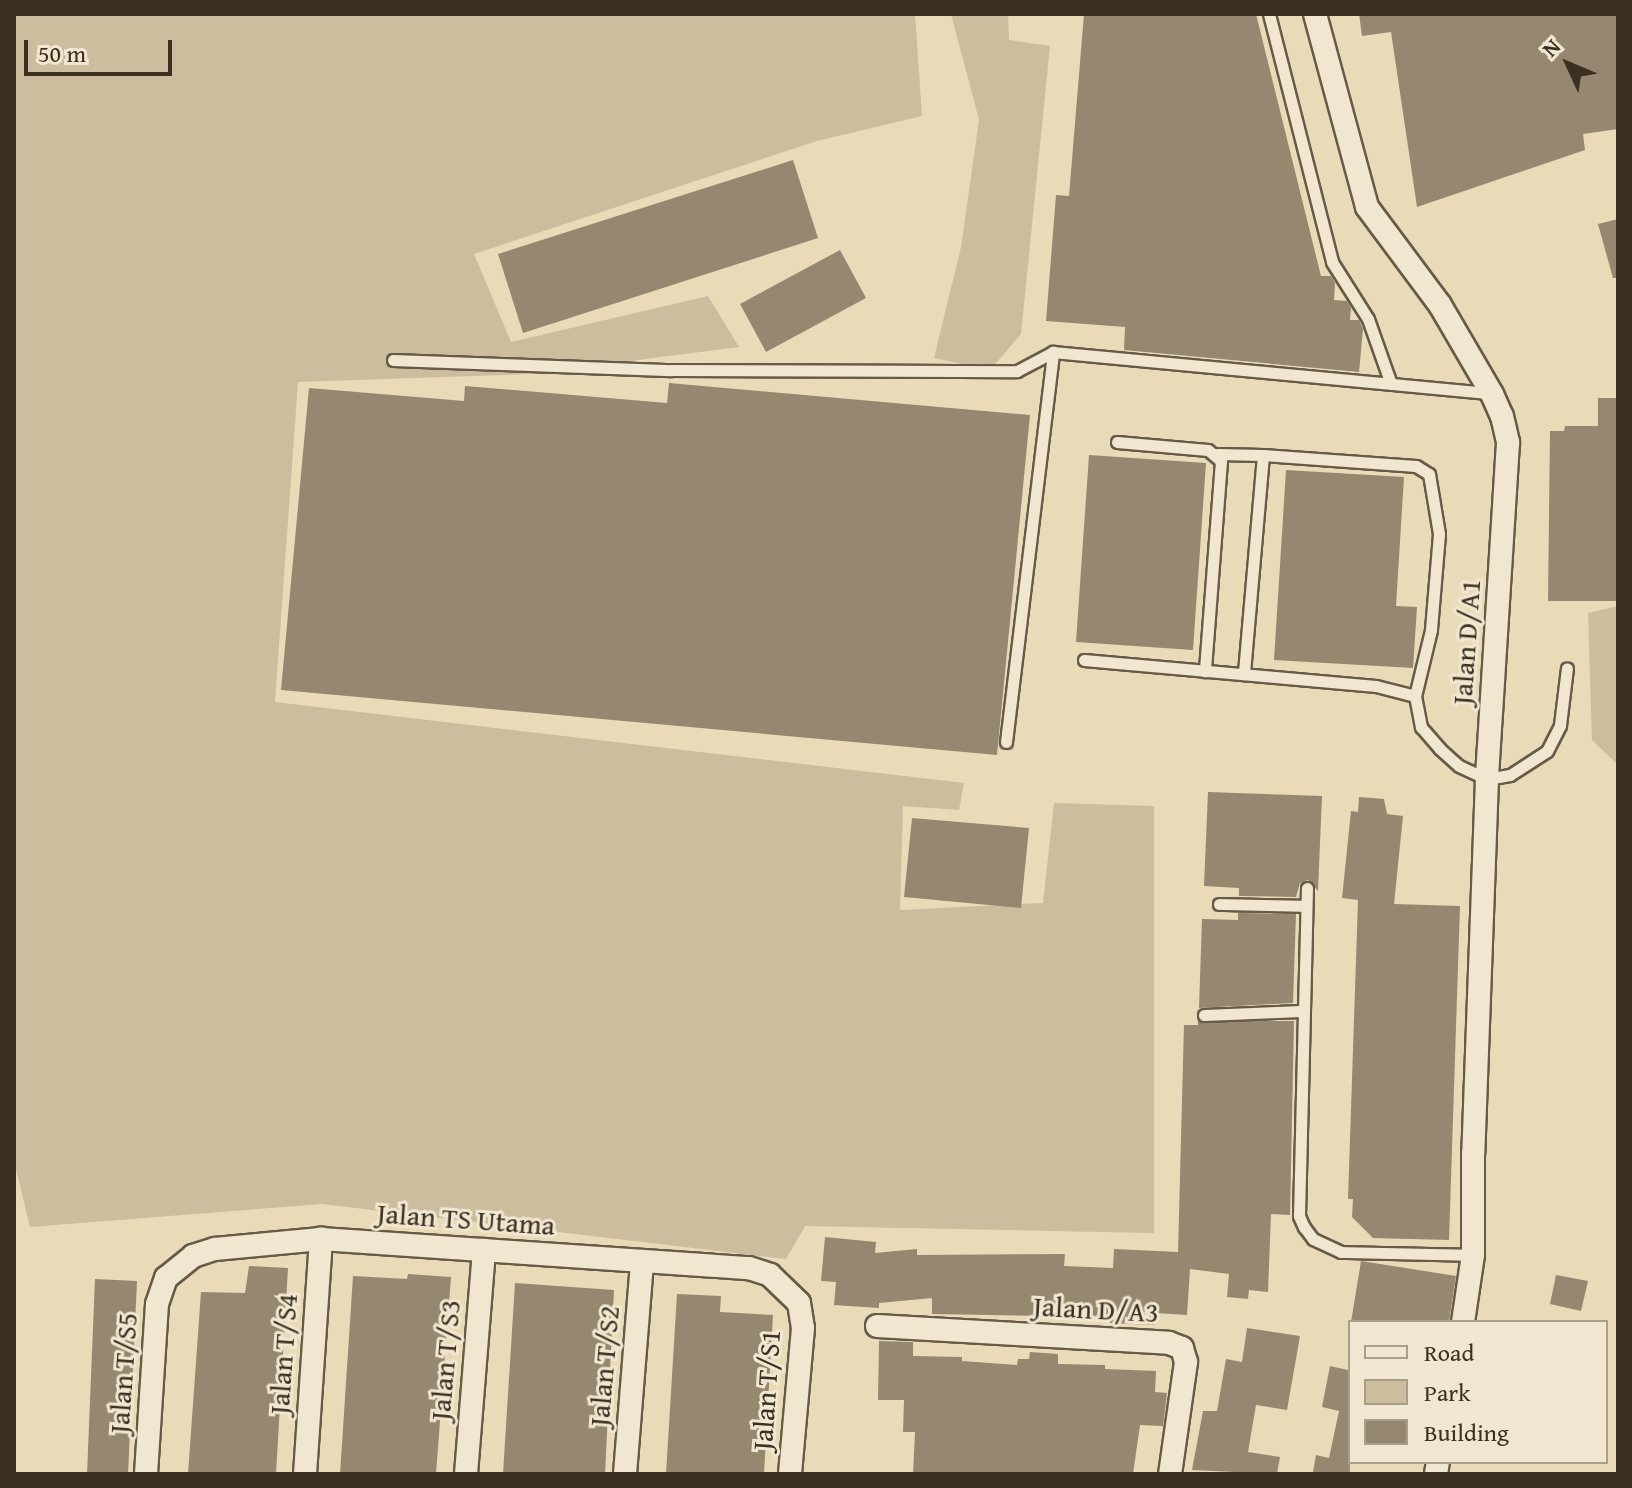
<!DOCTYPE html>
<style>
body{margin:0}
#map{position:relative;width:1632px;height:1488px;overflow:hidden;background:#e9dab8;font-family:"Gentium Book Plus",serif}
div>[style]{position:absolute}
[style*='--x']{left:calc(var(--x)*1px);top:calc(var(--y)*1px);width:calc(var(--w)*1px);rotate:calc(var(--a)*1deg)}
.green>*{inset:0;background:#ccbd9e}
.building>*{inset:0;background:#968870}
.roads{filter:drop-shadow(2px 0 #675a48) drop-shadow(-2px 0 #675a48) drop-shadow(0 2px #675a48) drop-shadow(0 -2px #675a48)}
.lane>*{height:11px;margin:-5.5px;padding:0 5.5px;transform-origin:5.5px;border-radius:5.5px;background:#f1e7d1}
.street>*{height:22px;margin:-11px;padding:0 11px;transform-origin:11px;border-radius:11px;background:#f1e7d1}
span{translate:-50% -50%;white-space:nowrap;text-align:center;line-height:1.15;-webkit-text-stroke:6px #f1e7d1;paint-order:stroke}
.street-label{font-size:28px;color:#3c3022}
.frame{position:absolute;inset:0;border:16px solid #3c3022;pointer-events:none}
.legend{position:absolute;left:1348px;top:1320px;width:260px;height:144px;box-sizing:border-box;background:#f1e7d1;border:2px solid #a99e8b;margin:0;padding:10px 14px;list-style:none;font-size:24px;color:#3c3022}
.legend li{display:flex;align-items:center;gap:16px;height:40px}
.legend b{width:40px;border:2px solid #a99e8b}
.north{position:absolute;left:1528px;top:24px;width:80px;height:80px;-webkit-text-stroke:6px #f1e7d1;paint-order:stroke;rotate:314deg;font-size:22px;font-weight:700;line-height:32px;text-align:center;color:#3c3022}
.north::after{content:'';display:block;margin:auto;width:28px;height:36px;background:#3c3022;clip-path:polygon(50% 0,100% 100%,50% 72%,0 100%)}
.scale{position:absolute;left:24px;top:40px;width:148px;height:36px;box-sizing:border-box;border:4px solid #3c3022;border-top:0;padding-left:10px;font-size:24px;line-height:28px;white-space:nowrap;color:#3c3022;-webkit-text-stroke:6px #f1e7d1;paint-order:stroke}
</style>
<div id="map">
<div class="green">
<div style="clip-path:polygon(14px 14px,915px 14px,922px 116px,817px 141px,474px 254px,511px 342px,708px 296px,739px 347px,529px 374px,298px 382px,275px 702px,964px 783px,959px 810px,903px 806px,900px 910px,1043px 903px,1054px 803px,1154px 806px,1154px 1233px,805px 1226px,786px 1259px,322px 1204px,30px 1227px,14px 1161px)"></div>
<div style="clip-path:polygon(951px 14px,1008px 14px,1009px 40px,1050px 46px,1021px 334px,990px 370px,934px 358px,961px 247px,979px 120px)"></div>
<div style="clip-path:polygon(1618px 606px,1618px 765px,1592px 740px,1588px 613px)"></div>
</div>
<div class="building">
<div style="clip-path:polygon(1084px 14px,1256px 14px,1321px 276px,1331px 276px,1335px 283px,1334px 300px,1347px 301px,1351px 308px,1350px 320px,1359px 320px,1363px 329px,1359px 372px,1124px 350px,1125px 327px,1046px 321px,1056px 195px,1069px 196px)"></div>
<div style="clip-path:polygon(1359px 14px,1618px 14px,1618px 129px,1583px 134px,1585px 150px,1417px 207px,1391px 32px,1362px 36px)"></div>
<div style="clip-path:polygon(793px 160px,818px 238px,523px 333px,498px 254px)"></div>
<div style="clip-path:polygon(1618px 219px,1618px 278px,1613px 278px,1598px 224px)"></div>
<div style="clip-path:polygon(840px 250px,866px 298px,766px 352px,740px 304px)"></div>
<div style="clip-path:polygon(669px 383px,1030px 415px,997px 755px,281px 690px,309px 388px,464px 401px,465px 386px,667px 403px)"></div>
<div style="clip-path:polygon(1598px 398px,1618px 398px,1618px 601px,1548px 601px,1550px 431px,1564px 431px,1565px 426px,1598px 426px)"></div>
<div style="clip-path:polygon(1089px 455px,1206px 463px,1193px 650px,1076px 642px)"></div>
<div style="clip-path:polygon(1286px 470px,1404px 477px,1396px 606px,1417px 607px,1413px 668px,1274px 660px)"></div>
<div style="clip-path:polygon(1208px 792px,1322px 796px,1318px 891px,1308px 880px,1300px 883px,1296px 897px,1239px 896px,1239px 888px,1204px 886px)"></div>
<div style="clip-path:polygon(1359px 797px,1384px 799px,1387px 814px,1403px 816px,1394px 904px,1460px 906px,1449px 1240px,1373px 1238px,1352px 1217px,1353px 1199px,1348px 1199px,1358px 900px,1342px 898px,1351px 811px,1358px 812px)"></div>
<div style="clip-path:polygon(912px 818px,1029px 828px,1021px 908px,904px 897px)"></div>
<div style="clip-path:polygon(1238px 913px,1296px 914px,1293px 1003px,1199px 1008px,1202px 919px,1238px 920px)"></div>
<div style="clip-path:polygon(1198px 1021px,1294px 1021px,1290px 1215px,1271px 1214px,1268px 1292px,1249px 1290px,1248px 1299px,1227px 1297px,1229px 1274px,1190px 1269px,1187px 1315px,1155px 1313px,1154px 1325px,1110px 1323px,1110px 1317px,932px 1314px,932px 1298px,879px 1303px,879px 1308px,834px 1305px,836px 1282px,821px 1281px,825px 1237px,876px 1242px,875px 1253px,917px 1249px,917px 1255px,1065px 1254px,1064px 1266px,1113px 1268px,1114px 1249px,1178px 1252px,1184px 1025px,1198px 1025px)"></div>
<div style="clip-path:polygon(1361px 1261px,1456px 1276px,1449px 1322px,1351px 1322px)"></div>
<div style="clip-path:polygon(249px 1266px,288px 1268px,276px 1474px,188px 1474px,201px 1292px,245px 1293px)"></div>
<div style="clip-path:polygon(408px 1274px,451px 1277px,436px 1474px,340px 1474px,353px 1276px,407px 1279px)"></div>
<div style="clip-path:polygon(1556px 1275px,1588px 1281px,1581px 1311px,1550px 1304px)"></div>
<div style="clip-path:polygon(95px 1279px,137px 1281px,128px 1474px,87px 1474px)"></div>
<div style="clip-path:polygon(515px 1283px,614px 1290px,605px 1474px,503px 1474px)"></div>
<div style="clip-path:polygon(677px 1294px,721px 1296px,720px 1312px,773px 1315px,764px 1474px,666px 1474px)"></div>
<div style="clip-path:polygon(1247px 1328px,1300px 1336px,1287px 1410px,1256px 1405px,1248px 1452px,1280px 1457px,1277px 1474px,1192px 1470px,1203px 1411px,1217px 1411px,1226px 1359px,1242px 1362px)"></div>
<div style="clip-path:polygon(879px 1341px,913px 1342px,913px 1356px,962px 1357px,962px 1361px,1017px 1365px,1018px 1359px,1029px 1359px,1030px 1352px,1058px 1354px,1058px 1364px,1105px 1365px,1105px 1369px,1156px 1371px,1155px 1392px,1167px 1393px,1163px 1426px,1140px 1425px,1133px 1474px,913px 1474px,915px 1432px,903px 1432px,904px 1400px,878px 1400px)"></div>
<div style="clip-path:polygon(1330px 1366px,1348px 1370px,1350px 1474px,1313px 1472px,1316px 1455px,1329px 1458px,1339px 1411px,1322px 1407px)"></div>
</div>
<div class="roads">
<div class="lane">
<div style="--x:1269;--y:14;--w:256;--a:75.7"></div>
<div style="--x:1332;--y:262;--w:67;--a:57.7"></div>
<div style="--x:1368;--y:319;--w:69;--a:70.5"></div>
<div style="--x:393;--y:360;--w:279;--a:2.1"></div>
<div style="--x:672;--y:370;--w:345;--a:0.2"></div>
<div style="--x:1017;--y:371;--w:41;--a:-27.8"></div>
<div style="--x:1053;--y:352;--w:439;--a:5.4"></div>
<div style="--x:1117;--y:442;--w:91;--a:5"></div>
<div style="--x:1208;--y:450;--w:17;--a:40"></div>
<div style="--x:1221;--y:461;--w:211;--a:94.4"></div>
<div style="--x:1217;--y:454;--w:46;--a:1.2"></div>
<div style="--x:1263;--y:455;--w:220;--a:95"></div>
<div style="--x:1263;--y:455;--w:153;--a:4.1"></div>
<div style="--x:1416;--y:466;--w:15;--a:32"></div>
<div style="--x:1429;--y:474;--w:61;--a:80.5"></div>
<div style="--x:1439;--y:534;--w:96;--a:94.8"></div>
<div style="--x:1431;--y:630;--w:68;--a:103.6"></div>
<div style="--x:1084;--y:660;--w:293;--a:5.1"></div>
<div style="--x:1376;--y:686;--w:40;--a:14.4"></div>
<div style="--x:1415;--y:696;--w:32;--a:79"></div>
<div style="--x:1421;--y:727;--w:29;--a:49"></div>
<div style="--x:1440;--y:749;--w:25;--a:42"></div>
<div style="--x:1459;--y:766;--w:31;--a:25"></div>
<div style="--x:1487;--y:779;--w:23;--a:-10"></div>
<div style="--x:1510;--y:775;--w:44;--a:-33"></div>
<div style="--x:1547;--y:751;--w:29;--a:-63"></div>
<div style="--x:1560;--y:725;--w:57;--a:-83"></div>
<div style="--x:1006;--y:742;--w:393;--a:-83.1"></div>
<div style="--x:1307;--y:888;--w:328;--a:91.4"></div>
<div style="--x:1299;--y:1216;--w:12;--a:66"></div>
<div style="--x:1304;--y:1227;--w:15;--a:53"></div>
<div style="--x:1313;--y:1239;--w:31;--a:25"></div>
<div style="--x:1341;--y:1252;--w:132;--a:1.3"></div>
<div style="--x:1219;--y:904;--w:87;--a:1.3"></div>
<div style="--x:1204;--y:1015;--w:97;--a:-2.4"></div>
</div>
<div class="street">
<div style="--x:1315;--y:14;--w:200;--a:74.9"></div>
<div style="--x:1367;--y:207;--w:122;--a:53.3"></div>
<div style="--x:1440;--y:305;--w:103;--a:59.7"></div>
<div style="--x:1492;--y:394;--w:24;--a:66"></div>
<div style="--x:1502;--y:416;--w:28;--a:77"></div>
<div style="--x:1508;--y:443;--w:337;--a:93.6"></div>
<div style="--x:1487;--y:779;--w:374;--a:92.1"></div>
<div style="--x:1473;--y:1153;--w:102;--a:90"></div>
<div style="--x:1473;--y:1255;--w:68;--a:98.5"></div>
<div style="--x:877;--y:1326;--w:292;--a:3.3"></div>
<div style="--x:1169;--y:1343;--w:14;--a:21"></div>
<div style="--x:1182;--y:1348;--w:15;--a:74"></div>
<div style="--x:1186;--y:1362;--w:113;--a:98.1"></div>
<div style="--x:146;--y:1474;--w:170;--a:-86.3"></div>
<div style="--x:157;--y:1304;--w:28;--a:-71"></div>
<div style="--x:166;--y:1278;--w:35;--a:-39"></div>
<div style="--x:193;--y:1256;--w:23;--a:-18"></div>
<div style="--x:215;--y:1249;--w:106;--a:-5.4"></div>
<div style="--x:321;--y:1239;--w:429;--a:3.9"></div>
<div style="--x:749;--y:1268;--w:22;--a:18"></div>
<div style="--x:770;--y:1275;--w:40;--a:44"></div>
<div style="--x:799;--y:1303;--w:25;--a:81"></div>
<div style="--x:803;--y:1328;--w:147;--a:95.1"></div>
<div style="--x:305;--y:1474;--w:236;--a:-86.1"></div>
<div style="--x:466;--y:1474;--w:225;--a:-85.4"></div>
<div style="--x:625;--y:1474;--w:213;--a:-85.4"></div>
<div style="--x:1436;--y:1474;--w:12;--a:-81"></div>
</div>
</div>
<div class="street-label">
<span style="left:1466px;top:642px;rotate:-86deg">Jalan D/A1</span>
<span style="left:466px;top:1219px;rotate:4deg">Jalan TS Utama</span>
<span style="left:1096px;top:1309px;rotate:3deg">Jalan D/A3</span>
<span style="left:283px;top:1354px;rotate:-86deg">Jalan T/S4</span>
<span style="left:445px;top:1360px;rotate:-85deg">Jalan T/S3</span>
<span style="left:604px;top:1366px;rotate:-85deg">Jalan T/S2</span>
<span style="left:123px;top:1373px;rotate:-86deg">Jalan T/S5</span>
<span style="left:766px;top:1390px;rotate:-86deg">Jalan T/S1</span>
</div>
<div class="frame"></div>
<ul class="legend">
<li><b style="height:10px;background:#f1e7d1"></b>Road</li>
<li><b style="height:22px;background:#ccbd9e"></b>Park</li>
<li><b style="height:22px;background:#968870"></b>Building</li>
</ul>
<div class="north">N</div>
<div class="scale">50 m</div>
</div>
